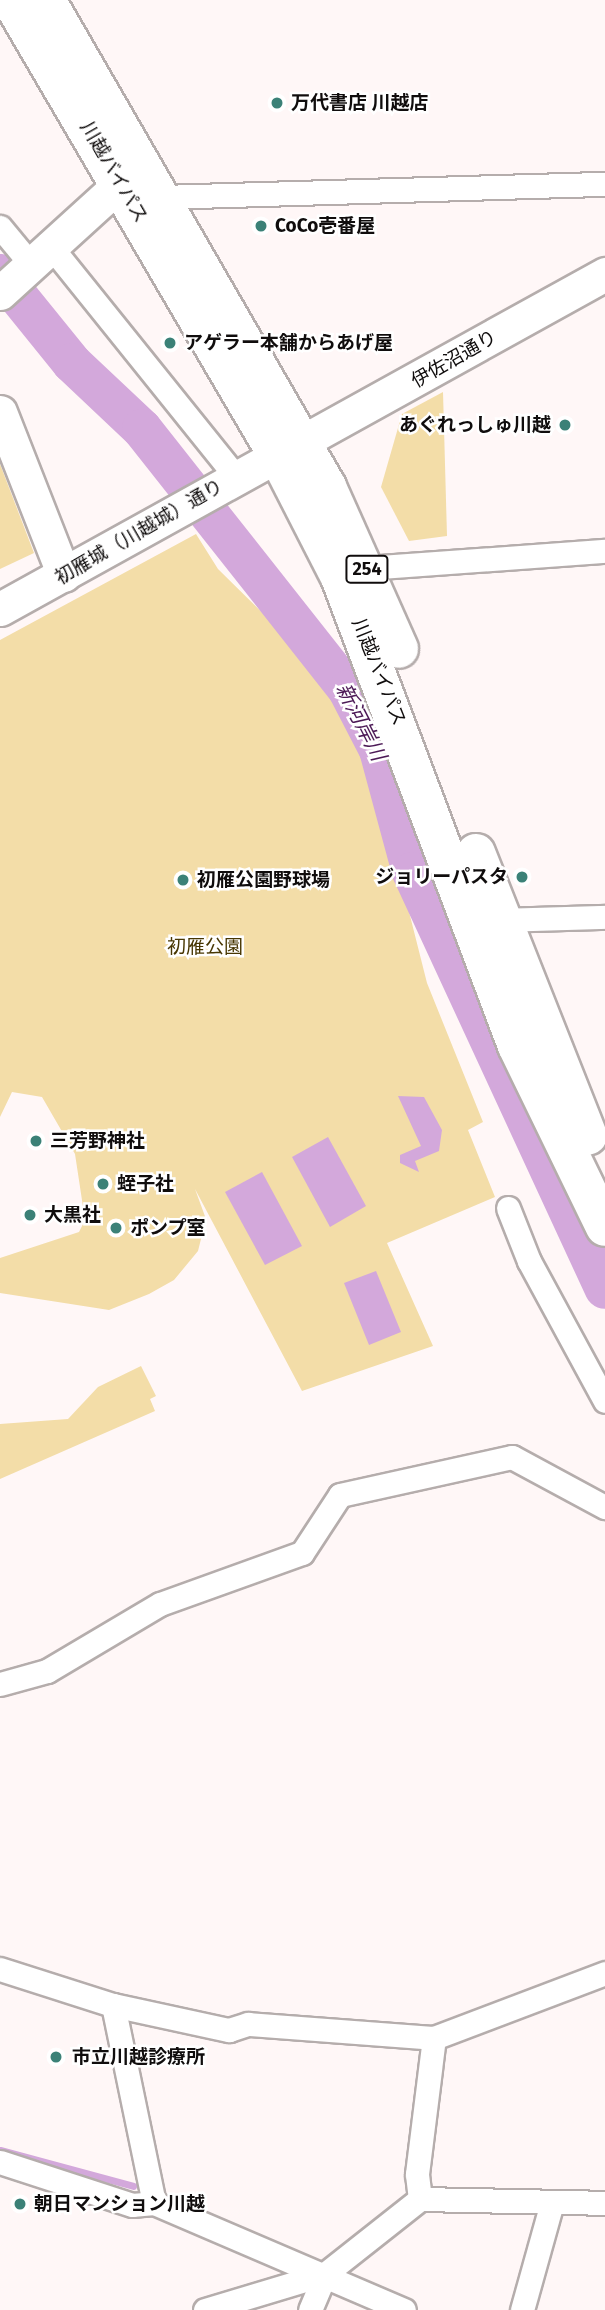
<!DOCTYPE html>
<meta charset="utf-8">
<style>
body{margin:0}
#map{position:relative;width:605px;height:2310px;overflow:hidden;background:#fff7f7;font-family:"Fira Sans","Noto Sans JP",sans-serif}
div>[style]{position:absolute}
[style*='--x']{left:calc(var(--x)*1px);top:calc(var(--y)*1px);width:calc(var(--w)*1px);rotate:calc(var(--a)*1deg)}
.green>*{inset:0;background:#f3dda8}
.water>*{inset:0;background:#d3a8db}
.stream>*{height:7px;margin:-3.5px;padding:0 3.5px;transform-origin:3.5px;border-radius:3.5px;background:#d3a8db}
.river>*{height:40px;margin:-20px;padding:0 20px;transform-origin:20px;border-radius:20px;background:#d3a8db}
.roads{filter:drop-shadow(2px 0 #b5adac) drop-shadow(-2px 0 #b5adac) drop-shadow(0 2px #b5adac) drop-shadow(0 -2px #b5adac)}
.street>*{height:23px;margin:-11.5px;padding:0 11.5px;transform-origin:11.5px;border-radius:11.5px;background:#fff}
.secondary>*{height:33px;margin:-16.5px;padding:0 16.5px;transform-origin:16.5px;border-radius:16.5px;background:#fff}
.highway>*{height:38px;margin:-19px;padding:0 19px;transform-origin:19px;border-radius:19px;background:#fff}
.dots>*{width:19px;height:19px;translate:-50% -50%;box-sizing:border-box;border:4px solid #fff;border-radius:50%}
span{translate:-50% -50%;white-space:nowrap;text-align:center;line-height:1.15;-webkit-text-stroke:5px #fff;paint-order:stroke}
.shield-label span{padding:2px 5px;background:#fff;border:2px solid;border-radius:5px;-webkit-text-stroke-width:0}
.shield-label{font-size:18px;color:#100d0d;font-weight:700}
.poi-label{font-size:19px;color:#100d0d;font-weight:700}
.left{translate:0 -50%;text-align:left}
.right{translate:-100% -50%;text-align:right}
.street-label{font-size:19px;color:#100d0d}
.park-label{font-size:19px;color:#483703}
.water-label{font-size:21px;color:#4c1956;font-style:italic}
</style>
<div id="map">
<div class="green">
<div style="clip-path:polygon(443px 392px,447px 536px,409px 541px,381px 487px,402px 414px)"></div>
<div style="clip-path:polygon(0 464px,34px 553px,0 569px)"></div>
<div style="clip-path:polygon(196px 534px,218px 569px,292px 642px,351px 718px,375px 777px,427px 983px,483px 1122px,468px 1130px,495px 1197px,387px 1243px,433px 1346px,302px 1391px,195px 1189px,206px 1219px,198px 1251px,174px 1280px,149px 1294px,109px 1310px,0 1293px,0 1258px,79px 1232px,85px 1220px,75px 1154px,42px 1097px,12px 1092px,0 1117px,0 640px)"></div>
<div style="clip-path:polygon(141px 1366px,156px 1396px,150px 1399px,155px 1411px,0 1479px,0 1424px,68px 1419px,98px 1387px)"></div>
</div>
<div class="water">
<div style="clip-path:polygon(398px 1096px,424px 1097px,442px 1130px,439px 1151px,415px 1161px,419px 1172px,400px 1163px,400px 1155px,421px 1146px)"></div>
<div style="clip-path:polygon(328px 1137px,366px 1206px,330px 1227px,292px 1157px)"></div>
<div style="clip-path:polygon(262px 1172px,302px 1246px,265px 1265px,225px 1192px)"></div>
<div style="clip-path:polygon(376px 1271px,401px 1332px,369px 1345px,344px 1283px)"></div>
</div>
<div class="stream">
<div style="--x:0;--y:2150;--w:138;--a:15.1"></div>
</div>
<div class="river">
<div style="--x:0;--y:274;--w:114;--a:51"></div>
<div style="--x:72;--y:363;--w:96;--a:43.3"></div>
<div style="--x:142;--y:429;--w:333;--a:51.7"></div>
<div style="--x:348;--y:690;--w:68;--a:62.7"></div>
<div style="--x:379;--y:750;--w:126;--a:74.9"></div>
<div style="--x:412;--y:872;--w:459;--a:65.2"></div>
</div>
<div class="roads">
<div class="street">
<div style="--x:161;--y:197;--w:444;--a:-1.7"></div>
<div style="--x:0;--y:227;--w:45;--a:50.4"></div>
<div style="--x:48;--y:243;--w:300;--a:51.2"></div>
<div style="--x:366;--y:568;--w:240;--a:-4.1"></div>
<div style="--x:502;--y:920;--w:103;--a:-1.7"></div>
<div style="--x:508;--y:1208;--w:57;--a:68.4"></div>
<div style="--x:529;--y:1261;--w:159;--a:61.5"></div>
<div style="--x:0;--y:1684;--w:49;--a:-15.5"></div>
<div style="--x:47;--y:1671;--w:131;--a:-30.7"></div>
<div style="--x:160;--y:1604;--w:151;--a:-19.8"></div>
<div style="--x:302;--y:1553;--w:69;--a:-56.8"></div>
<div style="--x:340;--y:1495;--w:176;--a:-12.5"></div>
<div style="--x:512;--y:1457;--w:106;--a:28.3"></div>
<div style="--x:0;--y:1969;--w:119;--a:17.7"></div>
<div style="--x:113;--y:2005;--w:202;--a:78.3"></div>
<div style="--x:154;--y:2203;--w:272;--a:23.2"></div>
<div style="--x:113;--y:2005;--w:119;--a:12.2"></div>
<div style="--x:229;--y:2030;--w:20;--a:-18"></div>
<div style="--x:248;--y:2024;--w:187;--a:4.3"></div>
<div style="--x:0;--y:2162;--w:139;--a:18"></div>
<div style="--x:132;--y:2205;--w:22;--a:-5"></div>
<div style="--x:420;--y:2199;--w:25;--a:-97"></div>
<div style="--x:417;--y:2174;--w:137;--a:-82.9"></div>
<div style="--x:434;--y:2038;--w:183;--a:-20.8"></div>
<div style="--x:205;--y:2310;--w:125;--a:-16.7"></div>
<div style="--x:325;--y:2274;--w:121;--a:-38.3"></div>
<div style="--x:420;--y:2199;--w:185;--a:1.2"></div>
<div style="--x:310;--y:2310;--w:39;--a:-67"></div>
<div style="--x:522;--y:2310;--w:108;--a:-74.4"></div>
</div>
<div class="secondary">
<div style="--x:0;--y:293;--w:164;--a:-42.3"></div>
<div style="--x:0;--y:412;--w:175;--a:68.6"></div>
<div style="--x:0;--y:609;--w:692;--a:-28.97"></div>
</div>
<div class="highway">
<div style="--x:11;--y:0;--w:528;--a:59.65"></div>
<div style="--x:278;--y:456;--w:136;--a:62.9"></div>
<div style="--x:340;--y:577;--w:501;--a:69.32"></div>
<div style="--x:517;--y:1046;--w:201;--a:64.1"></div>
<div style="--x:46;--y:0;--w:562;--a:60.01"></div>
<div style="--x:327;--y:487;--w:177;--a:66"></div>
<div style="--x:476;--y:853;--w:304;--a:68.4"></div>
</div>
</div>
<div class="dots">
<div style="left:277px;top:103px;background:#3b8177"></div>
<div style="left:261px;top:226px;background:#3b8177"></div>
<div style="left:170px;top:343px;background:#3b8177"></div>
<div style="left:565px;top:425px;background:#3b8177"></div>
<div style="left:522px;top:877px;background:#3b8177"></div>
<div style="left:183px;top:880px;background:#3b8177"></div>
<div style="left:36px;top:1141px;background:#3b8177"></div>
<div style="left:103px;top:1184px;background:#3b8177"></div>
<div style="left:30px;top:1215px;background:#3b8177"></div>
<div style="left:116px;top:1228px;background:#3b8177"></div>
<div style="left:56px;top:2057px;background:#3b8177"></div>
<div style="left:20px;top:2204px;background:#3b8177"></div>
</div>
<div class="shield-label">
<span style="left:367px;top:569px">254</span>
</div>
<div class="poi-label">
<span class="left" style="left:291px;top:103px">万代書店 川越店</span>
<span class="left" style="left:275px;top:226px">CoCo壱番屋</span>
<span class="left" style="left:184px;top:343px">アゲラー本舗からあげ屋</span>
<span class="right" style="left:551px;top:425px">あぐれっしゅ川越</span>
<span class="right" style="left:508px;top:877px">ジョリーパスタ</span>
<span class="left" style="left:197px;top:880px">初雁公園野球場</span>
<span class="left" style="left:50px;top:1141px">三芳野神社</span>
<span class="left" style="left:117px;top:1184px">蛭子社</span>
<span class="left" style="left:44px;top:1215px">大黒社</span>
<span class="left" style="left:130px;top:1228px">ポンプ室</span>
<span class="left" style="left:72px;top:2057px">市立川越診療所</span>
<span class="left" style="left:34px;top:2204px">朝日マンション川越</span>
</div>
<div class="street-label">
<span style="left:114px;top:172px;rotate:60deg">川越バイパス</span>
<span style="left:454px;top:359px;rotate:-30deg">伊佐沼通り</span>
<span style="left:139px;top:532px;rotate:-30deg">初雁城（川越城）通り</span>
<span style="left:379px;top:672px;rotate:68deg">川越バイパス</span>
</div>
<div class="park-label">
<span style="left:205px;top:947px">初雁公園</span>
</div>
<div class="water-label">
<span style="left:361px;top:722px;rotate:63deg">新河岸川</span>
</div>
</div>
